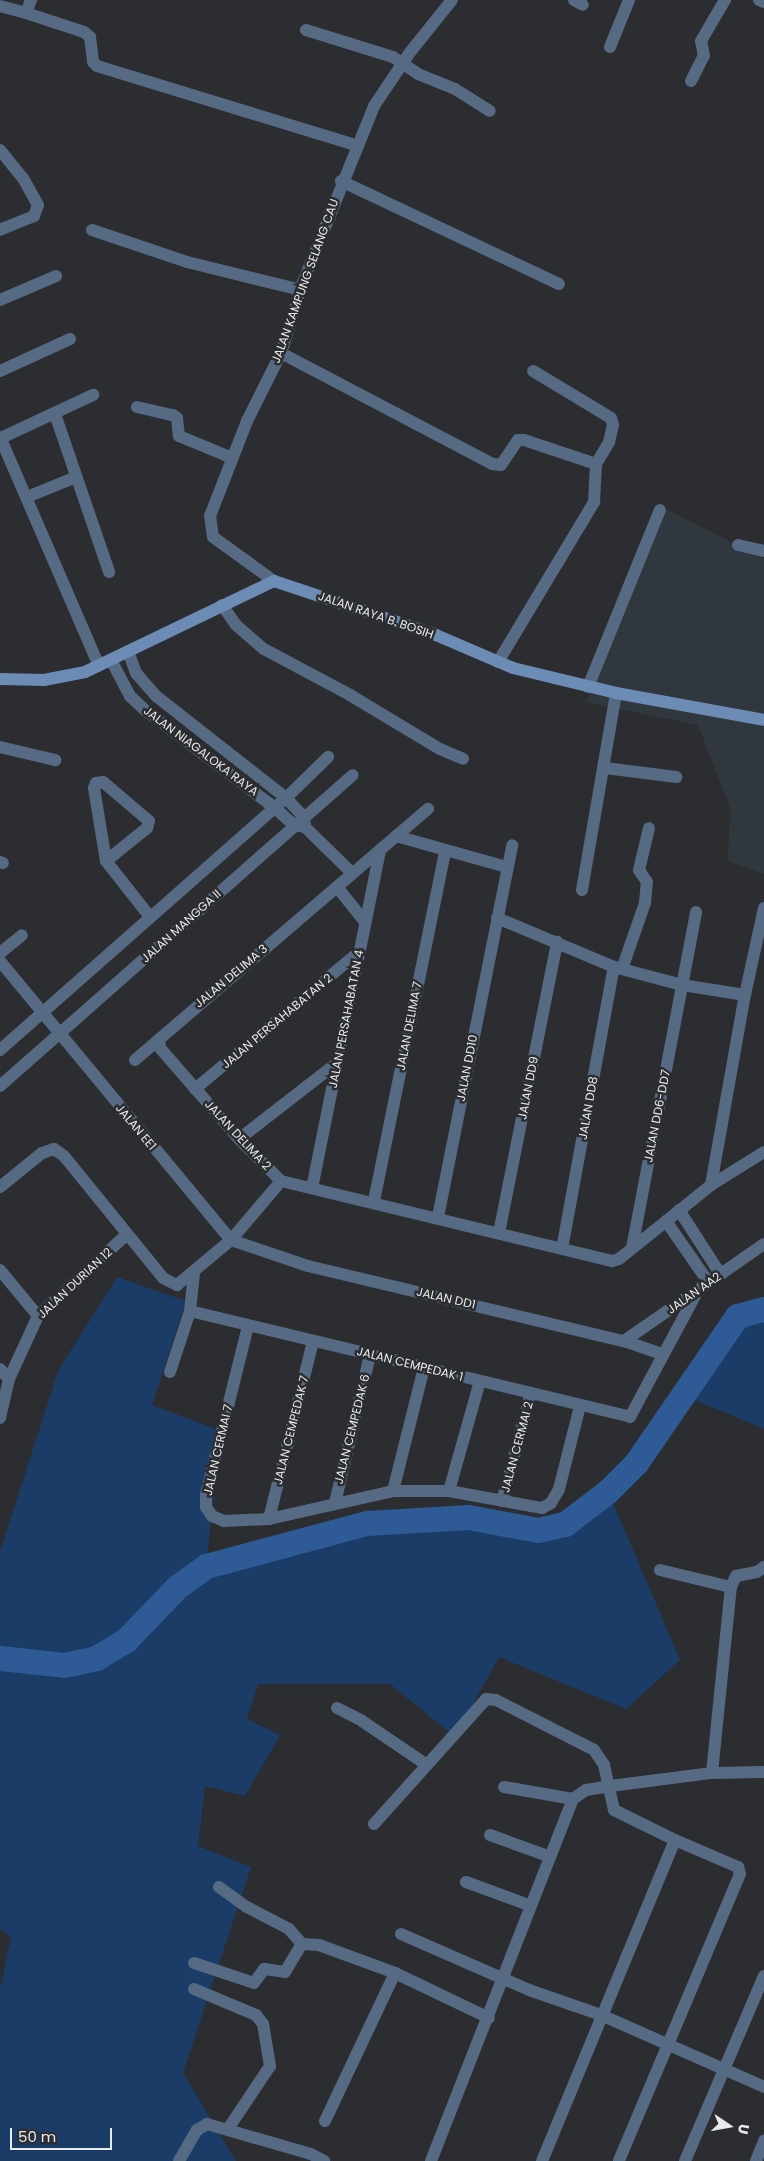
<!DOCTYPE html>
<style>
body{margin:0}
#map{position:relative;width:764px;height:2161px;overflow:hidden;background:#2c2d30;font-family:Poppins,sans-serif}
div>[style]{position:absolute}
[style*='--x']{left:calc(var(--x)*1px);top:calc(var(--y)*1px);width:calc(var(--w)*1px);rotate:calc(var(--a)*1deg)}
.built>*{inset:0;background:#31373e}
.green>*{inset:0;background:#1b3c66}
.river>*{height:25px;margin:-12.5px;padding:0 12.5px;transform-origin:12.5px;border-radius:12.5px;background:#2e5b95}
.minor>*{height:12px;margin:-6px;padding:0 6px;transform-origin:6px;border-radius:6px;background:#566a84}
.tertiary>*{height:12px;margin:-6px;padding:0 6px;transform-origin:6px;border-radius:6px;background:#566a84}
.secondary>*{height:12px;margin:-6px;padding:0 6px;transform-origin:6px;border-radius:6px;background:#6c8bb5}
span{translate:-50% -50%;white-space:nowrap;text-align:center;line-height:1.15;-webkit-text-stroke:5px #2c2d30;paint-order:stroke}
.street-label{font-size:12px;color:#e9eaeb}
.north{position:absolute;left:704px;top:2101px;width:50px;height:50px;-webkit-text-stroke:4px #2c2d30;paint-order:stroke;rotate:102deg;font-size:14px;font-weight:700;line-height:20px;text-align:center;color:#e9eaeb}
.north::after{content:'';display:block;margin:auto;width:18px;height:22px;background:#e9eaeb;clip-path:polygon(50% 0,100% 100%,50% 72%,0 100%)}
.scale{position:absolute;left:10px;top:2128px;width:102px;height:22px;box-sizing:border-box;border:2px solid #e9eaeb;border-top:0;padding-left:6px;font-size:15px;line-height:18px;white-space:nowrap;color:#e9eaeb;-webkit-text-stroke:4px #2c2d30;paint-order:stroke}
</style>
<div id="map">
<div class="built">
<div style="clip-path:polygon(666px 509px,764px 559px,764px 874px,728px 861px,730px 808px,698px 725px,586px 702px)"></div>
</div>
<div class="green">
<div style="clip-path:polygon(117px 1277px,186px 1301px,152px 1405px,221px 1431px,206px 1566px,367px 1523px,468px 1517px,538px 1530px,565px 1524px,608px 1491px,680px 1660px,626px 1709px,499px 1657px,455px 1737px,390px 1684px,258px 1684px,247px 1719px,280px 1735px,245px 1796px,205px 1786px,198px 1846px,251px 1867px,183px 2073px,236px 2161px,0 2161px,0 1989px,11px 1937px,0 1929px,0 1552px,58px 1371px)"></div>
<div style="clip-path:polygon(764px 1309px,764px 1429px,683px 1395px,737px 1316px)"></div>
</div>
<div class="river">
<div style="--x:0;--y:1658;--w:64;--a:6.2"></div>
<div style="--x:64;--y:1665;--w:33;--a:-12"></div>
<div style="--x:96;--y:1658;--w:35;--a:-31"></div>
<div style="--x:126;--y:1640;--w:74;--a:-46.1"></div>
<div style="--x:177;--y:1587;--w:36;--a:-36"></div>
<div style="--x:206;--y:1566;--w:167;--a:-15"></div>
<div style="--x:367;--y:1523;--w:101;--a:-3.4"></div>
<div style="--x:468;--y:1517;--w:71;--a:10.5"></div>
<div style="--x:538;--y:1530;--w:28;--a:-13"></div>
<div style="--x:565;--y:1524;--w:54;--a:-37.5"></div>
<div style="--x:608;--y:1491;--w:40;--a:-45"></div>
<div style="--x:636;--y:1463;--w:178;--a:-55.5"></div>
<div style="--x:737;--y:1316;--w:28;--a:-15"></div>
</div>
<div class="minor">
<div style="--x:31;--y:0;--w:14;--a:111"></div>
<div style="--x:26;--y:13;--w:61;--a:18.1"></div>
<div style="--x:84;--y:32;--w:8;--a:40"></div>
<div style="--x:90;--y:37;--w:25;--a:83"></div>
<div style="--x:93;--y:62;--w:6;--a:45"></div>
<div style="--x:97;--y:66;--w:271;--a:17"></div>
<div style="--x:574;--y:0;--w:10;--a:29"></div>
<div style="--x:759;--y:0;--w:5;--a:22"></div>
<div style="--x:0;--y:6;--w:27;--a:15"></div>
<div style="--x:306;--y:30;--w:91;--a:17.2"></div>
<div style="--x:393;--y:57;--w:30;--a:34"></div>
<div style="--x:418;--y:74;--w:40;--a:22"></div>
<div style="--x:455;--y:89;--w:41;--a:32.2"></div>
<div style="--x:610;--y:47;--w:51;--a:-68"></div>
<div style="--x:691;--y:81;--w:28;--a:-63"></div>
<div style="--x:704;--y:56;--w:15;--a:-101"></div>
<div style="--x:701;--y:41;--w:48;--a:-59.7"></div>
<div style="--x:0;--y:150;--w:36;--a:51"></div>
<div style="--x:23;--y:178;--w:31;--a:61"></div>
<div style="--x:38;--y:205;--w:12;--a:110"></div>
<div style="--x:34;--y:216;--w:37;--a:158"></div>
<div style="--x:341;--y:181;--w:241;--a:25.3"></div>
<div style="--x:92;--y:230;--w:100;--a:18.6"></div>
<div style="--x:187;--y:262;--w:117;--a:13.8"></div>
<div style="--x:0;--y:300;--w:61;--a:-23.2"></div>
<div style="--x:281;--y:353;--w:238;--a:27.7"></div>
<div style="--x:492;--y:464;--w:9;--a:6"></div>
<div style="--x:501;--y:465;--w:30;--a:-56"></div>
<div style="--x:518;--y:440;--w:6;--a:0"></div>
<div style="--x:524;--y:440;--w:76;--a:18.4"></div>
<div style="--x:596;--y:464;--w:26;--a:-59"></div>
<div style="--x:609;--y:442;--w:17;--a:-77"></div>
<div style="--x:613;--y:425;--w:7;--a:-106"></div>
<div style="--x:611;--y:418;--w:91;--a:-148.9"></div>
<div style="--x:0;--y:371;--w:77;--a:-24.6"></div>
<div style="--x:137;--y:407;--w:37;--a:13"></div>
<div style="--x:173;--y:415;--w:5;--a:37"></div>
<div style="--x:177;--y:418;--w:18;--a:84"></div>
<div style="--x:179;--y:436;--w:57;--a:22.5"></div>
<div style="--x:55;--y:414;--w:167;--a:71.1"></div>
<div style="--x:0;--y:437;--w:249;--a:66.6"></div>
<div style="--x:1;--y:438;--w:102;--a:-25.1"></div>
<div style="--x:27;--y:497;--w:53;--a:-22.2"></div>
<div style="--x:738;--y:545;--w:27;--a:13"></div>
<div style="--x:274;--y:581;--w:75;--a:-144.2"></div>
<div style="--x:213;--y:537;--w:21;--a:-98"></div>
<div style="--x:210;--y:516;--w:102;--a:-68.7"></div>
<div style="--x:247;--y:421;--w:76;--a:-63.4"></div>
<div style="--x:281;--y:353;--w:74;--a:-72.8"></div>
<div style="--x:303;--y:282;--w:190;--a:-68"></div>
<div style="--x:374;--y:106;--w:66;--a:-56.1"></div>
<div style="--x:411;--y:51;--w:65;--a:-51.2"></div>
<div style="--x:222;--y:605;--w:24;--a:55"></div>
<div style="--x:236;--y:625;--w:37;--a:41"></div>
<div style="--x:264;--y:649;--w:98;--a:28.1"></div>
<div style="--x:350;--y:695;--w:105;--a:31"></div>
<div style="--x:440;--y:749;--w:25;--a:23"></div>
<div style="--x:128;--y:651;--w:23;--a:70"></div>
<div style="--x:136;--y:673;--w:30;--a:49"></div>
<div style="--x:156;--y:696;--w:165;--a:38.1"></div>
<div style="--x:286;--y:798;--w:26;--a:47"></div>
<div style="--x:304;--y:817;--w:8;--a:83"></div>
<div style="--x:111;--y:660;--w:41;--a:62.2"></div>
<div style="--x:130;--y:696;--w:21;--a:43"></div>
<div style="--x:145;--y:710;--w:163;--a:37"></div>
<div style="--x:275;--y:808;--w:25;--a:42"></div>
<div style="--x:294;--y:825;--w:11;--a:10"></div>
<div style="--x:305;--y:827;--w:66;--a:44.4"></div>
<div style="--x:498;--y:662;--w:187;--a:-59"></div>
<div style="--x:594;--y:502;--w:38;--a:-87"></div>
<div style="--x:588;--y:687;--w:191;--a:-67.9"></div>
<div style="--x:0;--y:747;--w:57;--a:13.3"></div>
<div style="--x:605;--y:768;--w:72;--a:7.2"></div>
<div style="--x:396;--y:836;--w:114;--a:15.7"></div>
<div style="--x:106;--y:861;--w:53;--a:-38.8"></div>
<div style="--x:147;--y:828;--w:7;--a:-74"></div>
<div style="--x:149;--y:821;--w:60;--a:-139.7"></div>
<div style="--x:103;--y:782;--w:7;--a:172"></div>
<div style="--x:96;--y:783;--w:5;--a:112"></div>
<div style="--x:94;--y:788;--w:74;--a:80.7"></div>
<div style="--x:106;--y:861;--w:71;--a:51.8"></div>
<div style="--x:0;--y:862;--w:3;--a:18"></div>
<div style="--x:337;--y:887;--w:45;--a:51.3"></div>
<div style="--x:582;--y:890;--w:200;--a:-80.2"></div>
<div style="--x:497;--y:918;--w:127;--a:22.7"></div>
<div style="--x:614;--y:967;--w:70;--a:14.8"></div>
<div style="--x:682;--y:985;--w:64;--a:9"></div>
<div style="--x:0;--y:953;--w:28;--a:-39"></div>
<div style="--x:0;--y:961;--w:362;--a:50.4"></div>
<div style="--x:231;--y:1240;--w:81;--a:18.7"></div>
<div style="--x:308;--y:1266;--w:325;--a:13.4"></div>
<div style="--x:624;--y:1341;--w:40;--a:18.9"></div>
<div style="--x:622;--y:969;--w:70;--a:-70.8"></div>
<div style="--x:645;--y:903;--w:21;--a:-85"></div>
<div style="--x:647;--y:882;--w:14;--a:-124"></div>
<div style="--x:639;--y:870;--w:43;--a:-76.6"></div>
<div style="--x:159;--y:1040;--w:8;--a:83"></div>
<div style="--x:160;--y:1048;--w:121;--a:49"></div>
<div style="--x:239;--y:1139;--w:59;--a:45"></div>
<div style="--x:0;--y:1050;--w:381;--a:-41.4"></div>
<div style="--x:286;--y:798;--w:59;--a:-44.3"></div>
<div style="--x:135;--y:1060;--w:386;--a:-40.6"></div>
<div style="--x:0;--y:1086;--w:470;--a:-41.4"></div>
<div style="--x:195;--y:1089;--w:214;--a:-39.9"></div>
<div style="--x:239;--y:1139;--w:124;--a:-37.8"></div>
<div style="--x:711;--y:1185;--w:193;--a:-79.9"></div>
<div style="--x:745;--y:995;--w:89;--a:-77.7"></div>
<div style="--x:0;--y:1187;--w:54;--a:-39"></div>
<div style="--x:42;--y:1153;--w:13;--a:-18"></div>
<div style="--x:54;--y:1149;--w:12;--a:35"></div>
<div style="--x:64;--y:1156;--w:157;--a:50.9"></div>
<div style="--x:163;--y:1278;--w:16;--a:27"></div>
<div style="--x:177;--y:1285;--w:70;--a:-39.8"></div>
<div style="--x:231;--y:1240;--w:77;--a:-49.7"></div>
<div style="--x:281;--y:1181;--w:341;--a:13.6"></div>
<div style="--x:612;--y:1261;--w:7;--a:-16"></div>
<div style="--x:619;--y:1259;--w:118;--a:-38.8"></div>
<div style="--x:711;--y:1185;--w:62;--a:-31.9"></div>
<div style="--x:312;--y:1188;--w:345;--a:-78.6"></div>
<div style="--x:374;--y:1201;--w:356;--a:-78.5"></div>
<div style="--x:679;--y:1210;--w:77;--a:57.1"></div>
<div style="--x:438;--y:1217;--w:379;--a:-78.7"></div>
<div style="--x:666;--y:1221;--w:75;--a:55.3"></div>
<div style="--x:499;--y:1233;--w:297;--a:-78.7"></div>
<div style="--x:632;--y:1248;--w:342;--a:-79.2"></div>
<div style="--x:562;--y:1249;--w:287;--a:-79.6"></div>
<div style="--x:0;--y:1270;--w:60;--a:50.4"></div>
<div style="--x:190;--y:1311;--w:453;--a:13.5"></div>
<div style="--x:630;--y:1417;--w:142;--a:-61.8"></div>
<div style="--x:248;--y:1326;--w:174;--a:104"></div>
<div style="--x:206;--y:1495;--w:12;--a:90"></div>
<div style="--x:206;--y:1507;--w:11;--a:56"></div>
<div style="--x:212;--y:1516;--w:13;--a:23"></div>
<div style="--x:224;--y:1521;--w:45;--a:-2.5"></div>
<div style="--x:269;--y:1519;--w:127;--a:-12.7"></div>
<div style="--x:393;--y:1491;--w:56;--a:0"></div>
<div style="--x:449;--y:1491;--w:95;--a:10.4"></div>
<div style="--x:542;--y:1508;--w:10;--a:-29"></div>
<div style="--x:551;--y:1503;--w:16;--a:-60"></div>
<div style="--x:559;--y:1489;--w:86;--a:-75.8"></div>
<div style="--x:624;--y:1341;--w:170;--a:-34.7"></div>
<div style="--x:0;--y:1369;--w:13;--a:48"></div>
<div style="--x:170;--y:1372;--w:64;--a:-71.8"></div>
<div style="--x:190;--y:1311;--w:39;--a:-84"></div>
<div style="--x:0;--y:1418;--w:40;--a:-77"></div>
<div style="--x:9;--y:1379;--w:69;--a:-65.3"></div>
<div style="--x:38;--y:1316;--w:120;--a:-42.6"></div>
<div style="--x:393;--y:1491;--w:127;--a:-75.9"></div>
<div style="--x:449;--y:1491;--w:114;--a:-74.3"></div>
<div style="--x:502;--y:1501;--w:112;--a:-75"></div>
<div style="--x:335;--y:1503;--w:152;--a:-76.7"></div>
<div style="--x:269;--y:1519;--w:183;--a:-76.1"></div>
<div style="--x:660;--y:1570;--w:73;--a:13.5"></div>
<div style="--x:337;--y:1708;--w:28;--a:27"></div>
<div style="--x:362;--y:1721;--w:78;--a:34.1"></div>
<div style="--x:712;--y:1773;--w:187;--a:-84.2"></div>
<div style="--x:731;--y:1587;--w:12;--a:-66"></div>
<div style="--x:736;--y:1576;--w:21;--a:-11"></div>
<div style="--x:757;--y:1572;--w:9;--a:-36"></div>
<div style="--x:504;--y:1787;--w:70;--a:9.9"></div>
<div style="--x:374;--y:1824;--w:168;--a:-48.1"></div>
<div style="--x:486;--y:1699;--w:10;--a:6"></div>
<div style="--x:496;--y:1700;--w:110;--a:27"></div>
<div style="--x:594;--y:1750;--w:18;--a:56"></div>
<div style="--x:604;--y:1765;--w:46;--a:77.5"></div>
<div style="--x:614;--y:1810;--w:68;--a:26.2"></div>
<div style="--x:490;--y:1835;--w:62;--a:19.9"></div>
<div style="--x:466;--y:1882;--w:67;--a:20.1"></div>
<div style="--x:219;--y:1887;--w:34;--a:36"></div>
<div style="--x:247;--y:1907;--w:47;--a:27.6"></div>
<div style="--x:289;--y:1929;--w:20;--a:49"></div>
<div style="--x:401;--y:1934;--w:140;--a:23.6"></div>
<div style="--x:529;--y:1990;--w:76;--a:19.1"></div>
<div style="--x:601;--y:2015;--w:178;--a:23.8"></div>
<div style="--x:194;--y:1963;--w:63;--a:18.4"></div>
<div style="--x:254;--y:1983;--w:17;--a:-54"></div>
<div style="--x:264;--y:1969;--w:21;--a:8"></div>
<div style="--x:285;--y:1972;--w:33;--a:-59"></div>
<div style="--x:302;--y:1944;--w:17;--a:3"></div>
<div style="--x:319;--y:1945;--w:81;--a:20.2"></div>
<div style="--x:395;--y:1973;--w:104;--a:25.6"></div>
<div style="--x:194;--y:1989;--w:67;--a:22.8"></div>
<div style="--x:256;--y:2015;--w:11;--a:52"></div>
<div style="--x:263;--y:2024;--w:43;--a:80.5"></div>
<div style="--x:270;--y:2066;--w:76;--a:123.7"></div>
<div style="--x:325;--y:2121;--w:164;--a:-64.7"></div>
<div style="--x:179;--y:2161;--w:36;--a:-60"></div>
<div style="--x:197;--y:2130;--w:12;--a:-31"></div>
<div style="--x:207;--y:2124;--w:108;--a:16.1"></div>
<div style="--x:311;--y:2154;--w:15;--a:28"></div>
<div style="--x:542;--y:2161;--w:347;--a:-67.5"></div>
<div style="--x:675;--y:1840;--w:69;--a:23.2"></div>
<div style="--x:738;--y:1867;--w:7;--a:74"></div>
<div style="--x:740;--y:1874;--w:311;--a:112.9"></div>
<div style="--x:685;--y:2161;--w:201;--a:-66.9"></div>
<div style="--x:756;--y:2161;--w:22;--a:-68"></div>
</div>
<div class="tertiary">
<div style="--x:431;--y:2161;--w:389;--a:-68.6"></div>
<div style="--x:573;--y:1799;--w:16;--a:-35"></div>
<div style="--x:586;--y:1790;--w:24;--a:-9"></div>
<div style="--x:610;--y:1786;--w:103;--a:-7.3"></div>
<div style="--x:712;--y:1773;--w:52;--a:-1.1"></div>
</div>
<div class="secondary">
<div style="--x:0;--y:679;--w:44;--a:1.3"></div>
<div style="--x:44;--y:680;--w:42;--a:-11"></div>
<div style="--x:85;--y:672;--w:210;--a:-25.7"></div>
<div style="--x:274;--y:581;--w:171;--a:18.4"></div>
<div style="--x:436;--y:635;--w:84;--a:23.2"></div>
<div style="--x:513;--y:668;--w:106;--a:13.6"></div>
<div style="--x:616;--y:693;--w:150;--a:10.3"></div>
</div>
<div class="street-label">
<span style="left:305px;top:281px;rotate:-70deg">JALAN KAMPUNG SELANG CAU</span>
<span style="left:376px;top:615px;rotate:19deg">JALAN RAYA B. BOSIH</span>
<span style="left:201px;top:751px;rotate:37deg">JALAN NIAGALOKA RAYA</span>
<span style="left:181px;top:926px;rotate:-42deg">JALAN MANGGA II</span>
<span style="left:231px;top:976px;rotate:-40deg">JALAN DELIMA 3</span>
<span style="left:346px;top:1019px;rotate:-79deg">JALAN PERSAHABATAN 4</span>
<span style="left:277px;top:1021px;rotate:-40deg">JALAN PERSAHABATAN 2</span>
<span style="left:409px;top:1026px;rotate:-79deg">JALAN DELIMA 7</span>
<span style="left:467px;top:1068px;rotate:-79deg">JALAN DD10</span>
<span style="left:528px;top:1088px;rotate:-79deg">JALAN DD9</span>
<span style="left:588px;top:1108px;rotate:-80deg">JALAN DD8</span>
<span style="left:657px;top:1116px;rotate:-79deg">JALAN DD6-DD7</span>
<span style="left:136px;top:1127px;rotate:50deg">JALAN EE1</span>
<span style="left:238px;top:1135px;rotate:47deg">JALAN DELIMA 2</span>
<span style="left:75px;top:1283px;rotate:-43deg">JALAN DURIAN 12</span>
<span style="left:694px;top:1293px;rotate:-35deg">JALAN AA2</span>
<span style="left:446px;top:1298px;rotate:13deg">JALAN DD1</span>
<span style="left:410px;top:1364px;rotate:14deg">JALAN CEMPEDAK 1</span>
<span style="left:352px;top:1429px;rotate:-76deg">JALAN CEMPEDAK 6</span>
<span style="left:291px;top:1430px;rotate:-76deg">JALAN CEMPEDAK 7</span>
<span style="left:517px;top:1447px;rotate:-75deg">JALAN CERMAI 2</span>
<span style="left:218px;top:1450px;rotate:-77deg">JALAN CERMAI 7</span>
</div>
<div class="north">U</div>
<div class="scale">50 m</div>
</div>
